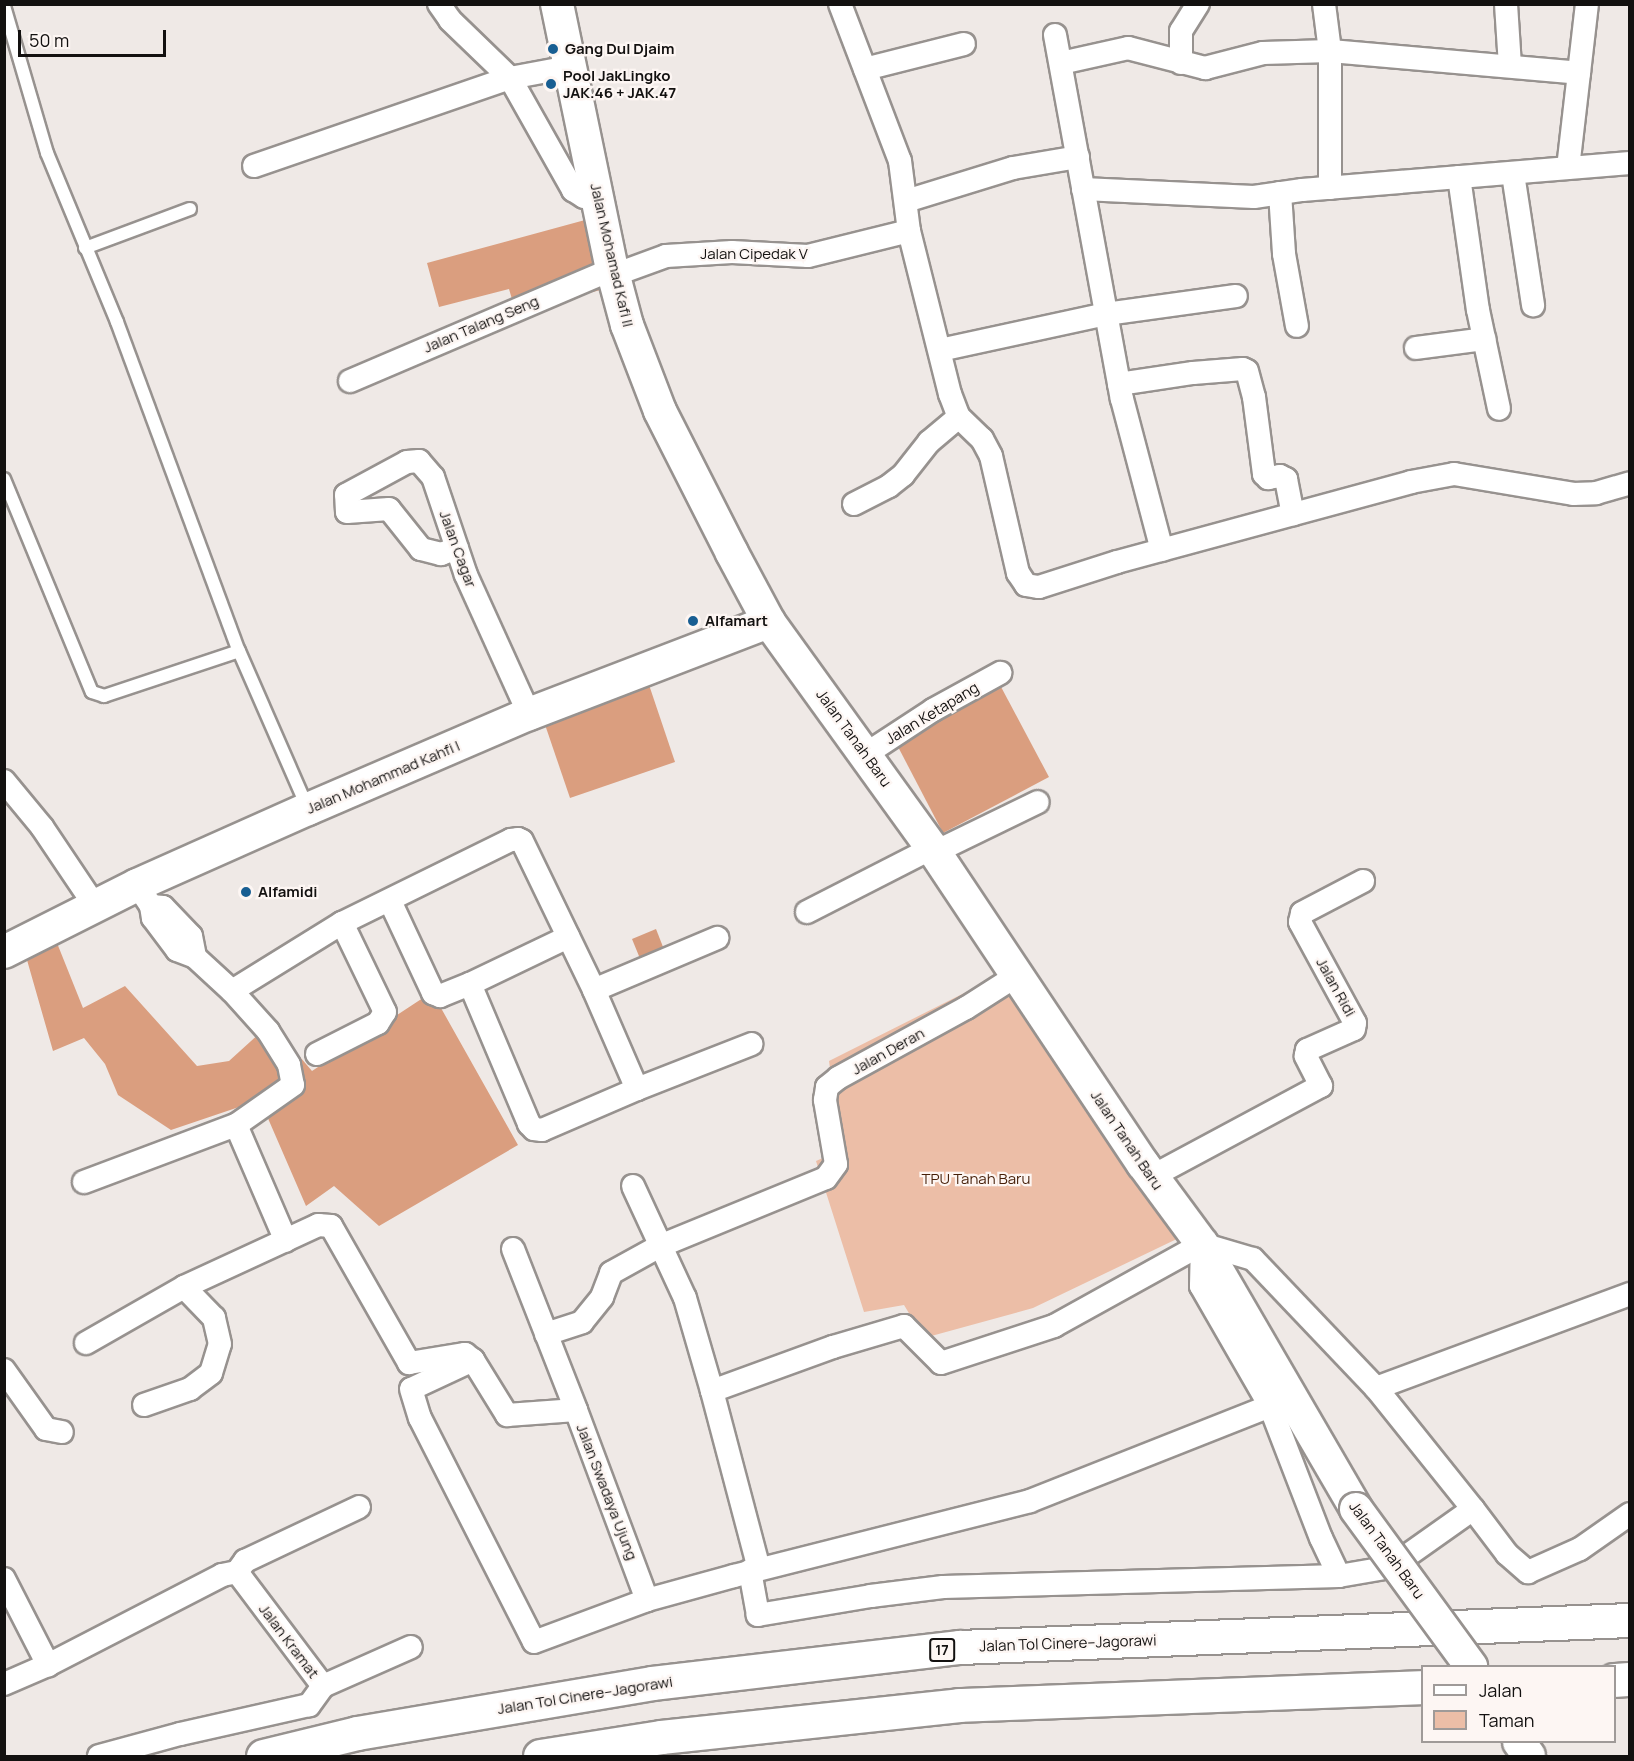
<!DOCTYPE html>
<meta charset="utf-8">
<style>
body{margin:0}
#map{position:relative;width:1634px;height:1761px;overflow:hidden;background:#efe9e6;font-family:Manrope,sans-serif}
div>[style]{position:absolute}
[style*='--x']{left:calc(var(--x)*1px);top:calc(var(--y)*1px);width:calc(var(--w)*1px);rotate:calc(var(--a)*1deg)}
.green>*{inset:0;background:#ecbea7}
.forest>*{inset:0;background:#da9e7f}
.water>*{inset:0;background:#d69b7c}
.roads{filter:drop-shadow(2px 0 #97928f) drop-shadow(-2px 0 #97928f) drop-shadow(0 2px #97928f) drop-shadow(0 -2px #97928f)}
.lane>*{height:12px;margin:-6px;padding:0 6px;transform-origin:6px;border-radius:6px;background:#fff}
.street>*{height:22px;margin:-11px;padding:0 11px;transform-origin:11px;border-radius:11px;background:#fff}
.secondary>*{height:32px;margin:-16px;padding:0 16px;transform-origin:16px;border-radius:16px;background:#fff}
.highway>*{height:33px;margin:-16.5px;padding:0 16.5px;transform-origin:16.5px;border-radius:16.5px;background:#fff}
.bridges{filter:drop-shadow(2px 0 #97928f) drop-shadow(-2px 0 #97928f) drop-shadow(0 2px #97928f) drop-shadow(0 -2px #97928f)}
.secondary-bridge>*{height:32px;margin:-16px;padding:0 16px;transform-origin:16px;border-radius:16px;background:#fff}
.dots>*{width:16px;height:16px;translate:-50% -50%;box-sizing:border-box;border:3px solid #fdf6f3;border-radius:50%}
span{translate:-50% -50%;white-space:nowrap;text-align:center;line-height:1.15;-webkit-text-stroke:4.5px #fdf6f3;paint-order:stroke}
.shield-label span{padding:2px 4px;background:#fdf6f3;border:2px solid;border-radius:4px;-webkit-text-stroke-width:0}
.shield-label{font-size:14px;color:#131110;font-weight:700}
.poi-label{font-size:15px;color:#131110;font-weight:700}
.left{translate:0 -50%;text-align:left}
.street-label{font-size:15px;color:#131110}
.park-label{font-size:15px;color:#461f08}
.frame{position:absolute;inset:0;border:6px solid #131110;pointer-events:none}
.legend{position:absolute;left:1421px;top:1665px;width:195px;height:78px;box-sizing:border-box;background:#fdf6f3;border:2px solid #9f9a98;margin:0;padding:8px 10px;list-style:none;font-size:18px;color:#131110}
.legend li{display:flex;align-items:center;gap:12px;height:30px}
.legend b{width:30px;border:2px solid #9f9a98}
.scale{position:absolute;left:18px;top:30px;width:148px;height:27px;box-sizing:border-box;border:3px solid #131110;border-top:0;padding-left:8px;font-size:18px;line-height:21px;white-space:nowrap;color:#131110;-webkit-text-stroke:4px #fdf6f3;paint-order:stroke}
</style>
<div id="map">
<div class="green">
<div style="clip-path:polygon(1004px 973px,1183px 1236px,1033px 1308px,924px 1338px,904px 1305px,864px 1312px,816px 1161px,841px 1150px,829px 1061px)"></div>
</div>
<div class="forest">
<div style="clip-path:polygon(585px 220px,604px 289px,516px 313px,509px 289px,439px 307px,427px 263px)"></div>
<div style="clip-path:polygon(644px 670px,675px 762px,570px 798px,539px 707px)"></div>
<div style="clip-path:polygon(1000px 685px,1049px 777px,943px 833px,895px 741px)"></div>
<div style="clip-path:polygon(53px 933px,83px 1008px,125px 986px,197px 1066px,229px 1061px,271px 1023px,312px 1071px,432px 992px,518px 1145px,379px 1226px,334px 1186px,306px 1206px,260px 1100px,171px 1130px,118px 1095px,105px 1064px,84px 1038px,53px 1051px,23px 946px)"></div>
</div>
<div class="water">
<div style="clip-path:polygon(656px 929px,665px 952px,641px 961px,632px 939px)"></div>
</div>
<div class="roads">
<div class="lane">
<div style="--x:4;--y:6;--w:153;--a:73.7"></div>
<div style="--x:47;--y:153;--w:183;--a:67.5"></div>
<div style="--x:117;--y:322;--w:351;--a:69.7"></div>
<div style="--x:239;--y:651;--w:172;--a:66.4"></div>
<div style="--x:85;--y:248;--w:112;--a:-20.4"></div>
<div style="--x:4;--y:479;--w:230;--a:67.6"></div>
<div style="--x:92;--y:692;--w:13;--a:18"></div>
<div style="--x:104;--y:696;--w:142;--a:-18.4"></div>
</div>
<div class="street">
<div style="--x:439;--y:4;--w:19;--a:55"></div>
<div style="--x:450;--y:20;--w:83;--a:44"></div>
<div style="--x:510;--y:78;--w:129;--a:60.6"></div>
<div style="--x:573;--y:190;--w:13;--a:32"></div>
<div style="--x:584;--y:197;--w:14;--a:-4"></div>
<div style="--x:840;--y:4;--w:168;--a:69.1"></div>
<div style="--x:900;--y:161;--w:71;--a:82.7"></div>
<div style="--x:909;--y:231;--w:168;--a:75.9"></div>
<div style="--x:950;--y:394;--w:25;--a:69"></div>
<div style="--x:959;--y:417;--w:32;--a:44"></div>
<div style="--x:982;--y:439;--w:19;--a:62"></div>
<div style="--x:991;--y:456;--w:120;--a:77"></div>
<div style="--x:1018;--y:573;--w:14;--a:56"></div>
<div style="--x:1026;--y:585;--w:13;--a:9"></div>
<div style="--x:1039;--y:587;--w:82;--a:-17.8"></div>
<div style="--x:1117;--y:562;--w:305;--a:-15.2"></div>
<div style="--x:1411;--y:482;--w:44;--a:-10.5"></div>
<div style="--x:1454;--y:474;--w:121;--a:9.5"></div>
<div style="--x:1573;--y:494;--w:23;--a:-2"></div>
<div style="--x:1596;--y:493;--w:35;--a:-16"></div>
<div style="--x:1506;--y:4;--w:62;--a:86.3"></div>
<div style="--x:1055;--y:35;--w:370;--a:79.6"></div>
<div style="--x:1122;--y:399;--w:156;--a:75.2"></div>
<div style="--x:1061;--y:63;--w:69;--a:-12.6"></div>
<div style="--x:1128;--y:48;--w:80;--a:14.6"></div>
<div style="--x:1205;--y:68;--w:60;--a:-14.5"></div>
<div style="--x:1263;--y:53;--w:67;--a:-1.7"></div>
<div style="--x:1330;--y:51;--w:47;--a:-97.3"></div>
<div style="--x:1181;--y:63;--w:32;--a:-90"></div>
<div style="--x:1181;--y:31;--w:32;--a:-58"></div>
<div style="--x:865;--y:69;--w:102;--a:-14.2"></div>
<div style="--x:254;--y:166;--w:271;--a:-19"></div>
<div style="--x:510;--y:78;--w:60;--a:-10.6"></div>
<div style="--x:1568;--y:168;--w:165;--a:-83.4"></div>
<div style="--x:1513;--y:174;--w:133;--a:81.3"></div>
<div style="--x:1459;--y:177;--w:134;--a:81.9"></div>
<div style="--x:1478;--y:310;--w:101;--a:78"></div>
<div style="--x:1330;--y:188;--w:137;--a:-90"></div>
<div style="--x:1330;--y:51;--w:250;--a:5"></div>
<div style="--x:1083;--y:189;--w:171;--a:2.7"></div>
<div style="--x:1254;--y:197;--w:49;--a:-8.3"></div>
<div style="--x:1302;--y:190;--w:329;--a:-4.7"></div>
<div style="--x:1280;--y:193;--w:61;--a:86.2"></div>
<div style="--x:1284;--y:254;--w:73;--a:79.8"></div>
<div style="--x:906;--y:201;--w:112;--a:-17.1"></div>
<div style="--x:1013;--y:168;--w:66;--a:-9.6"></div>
<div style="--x:614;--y:275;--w:55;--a:-20.1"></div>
<div style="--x:666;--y:256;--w:66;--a:-3.5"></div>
<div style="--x:732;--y:252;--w:76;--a:3"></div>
<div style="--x:808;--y:256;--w:104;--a:-13.9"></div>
<div style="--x:1416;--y:348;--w:69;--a:-7.5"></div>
<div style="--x:940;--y:350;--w:170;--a:-12.2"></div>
<div style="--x:1106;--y:314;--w:131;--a:-7.9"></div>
<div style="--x:350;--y:381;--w:285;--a:-23.1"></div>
<div style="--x:1119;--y:384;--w:75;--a:-8.5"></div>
<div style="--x:1193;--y:373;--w:50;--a:-4.6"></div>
<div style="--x:1243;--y:369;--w:4;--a:27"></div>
<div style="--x:1247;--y:371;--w:27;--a:75"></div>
<div style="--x:1254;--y:397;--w:78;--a:82.6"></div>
<div style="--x:1264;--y:474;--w:6;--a:45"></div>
<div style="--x:1268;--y:478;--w:12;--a:-9"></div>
<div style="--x:1280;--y:476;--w:7;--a:27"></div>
<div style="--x:1286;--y:479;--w:36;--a:79"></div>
<div style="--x:854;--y:504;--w:39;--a:-27"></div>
<div style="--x:889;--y:486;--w:18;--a:-38"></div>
<div style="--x:903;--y:475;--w:42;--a:-51.8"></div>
<div style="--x:929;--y:442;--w:39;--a:-40"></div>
<div style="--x:457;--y:548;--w:17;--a:159"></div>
<div style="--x:441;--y:554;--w:21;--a:-166"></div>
<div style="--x:421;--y:549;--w:51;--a:-128.7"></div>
<div style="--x:389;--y:509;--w:42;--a:175.9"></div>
<div style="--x:347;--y:512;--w:17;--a:-93"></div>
<div style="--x:346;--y:495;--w:69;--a:-28.4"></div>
<div style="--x:407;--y:462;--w:12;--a:-5"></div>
<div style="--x:419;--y:461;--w:21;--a:49"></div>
<div style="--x:433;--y:477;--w:103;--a:71.4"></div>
<div style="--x:466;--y:575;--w:153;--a:65.6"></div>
<div style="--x:866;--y:754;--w:80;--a:-33.3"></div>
<div style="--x:933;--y:710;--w:77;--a:-28.9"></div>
<div style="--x:4;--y:781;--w:60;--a:50.4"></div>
<div style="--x:42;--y:827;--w:95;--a:56.1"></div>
<div style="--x:935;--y:852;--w:114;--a:-25.9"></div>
<div style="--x:137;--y:885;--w:25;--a:56"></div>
<div style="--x:151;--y:906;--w:12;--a:81"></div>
<div style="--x:153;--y:918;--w:40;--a:53"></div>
<div style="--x:177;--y:950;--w:19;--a:21"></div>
<div style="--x:195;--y:957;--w:50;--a:42.6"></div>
<div style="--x:232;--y:991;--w:54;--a:48"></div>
<div style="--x:268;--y:1031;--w:40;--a:58"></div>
<div style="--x:289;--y:1065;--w:20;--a:79"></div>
<div style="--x:293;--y:1085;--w:70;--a:144.9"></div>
<div style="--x:236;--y:1125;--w:126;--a:66.7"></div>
<div style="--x:390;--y:901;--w:102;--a:64.9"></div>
<div style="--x:433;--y:993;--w:8;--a:23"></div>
<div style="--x:440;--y:996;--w:32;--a:-22"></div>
<div style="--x:470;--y:984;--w:152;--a:67.1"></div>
<div style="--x:529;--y:1124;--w:7;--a:45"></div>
<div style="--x:534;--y:1129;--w:8;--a:7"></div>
<div style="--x:542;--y:1130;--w:103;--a:-23.3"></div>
<div style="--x:151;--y:906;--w:12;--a:5"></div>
<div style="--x:163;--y:907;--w:40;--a:46"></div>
<div style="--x:191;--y:936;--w:21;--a:79"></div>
<div style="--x:807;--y:912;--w:140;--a:-27.1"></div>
<div style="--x:470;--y:984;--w:109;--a:-25.6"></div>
<div style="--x:594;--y:990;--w:134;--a:-22.9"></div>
<div style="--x:232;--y:991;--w:129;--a:-31.7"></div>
<div style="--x:342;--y:923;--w:188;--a:-26.2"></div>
<div style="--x:511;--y:840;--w:7;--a:-8"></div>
<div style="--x:518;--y:839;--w:4;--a:27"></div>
<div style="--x:522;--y:841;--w:165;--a:64.2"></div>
<div style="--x:594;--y:990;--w:108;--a:66.5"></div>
<div style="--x:637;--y:1089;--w:123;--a:-21.4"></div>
<div style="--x:317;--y:1054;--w:68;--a:-26.9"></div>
<div style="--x:378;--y:1023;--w:13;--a:-58"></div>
<div style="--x:385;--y:1012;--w:99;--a:-115.8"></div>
<div style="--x:1151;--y:1177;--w:193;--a:-28.2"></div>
<div style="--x:1321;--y:1086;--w:34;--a:-117"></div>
<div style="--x:1306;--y:1056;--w:6;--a:-81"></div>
<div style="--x:1307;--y:1050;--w:51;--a:-24.1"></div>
<div style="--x:1354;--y:1029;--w:6;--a:-81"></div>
<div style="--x:1355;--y:1023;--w:115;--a:-118.6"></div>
<div style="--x:1300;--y:922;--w:9;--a:-77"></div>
<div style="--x:1302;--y:913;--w:69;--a:-27.7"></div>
<div style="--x:84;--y:1182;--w:162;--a:-20.6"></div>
<div style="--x:633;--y:1186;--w:123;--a:65.1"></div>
<div style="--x:685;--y:1298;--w:97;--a:73.8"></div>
<div style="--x:712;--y:1391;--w:184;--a:75.2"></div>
<div style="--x:1202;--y:1244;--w:42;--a:91.4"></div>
<div style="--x:1201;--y:1286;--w:138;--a:60.1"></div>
<div style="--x:1270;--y:1406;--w:142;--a:68.9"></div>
<div style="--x:1321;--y:1538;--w:42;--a:64.7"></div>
<div style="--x:513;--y:1249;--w:173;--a:68.6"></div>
<div style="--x:546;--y:1334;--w:38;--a:-18"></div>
<div style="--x:582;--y:1322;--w:32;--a:-51"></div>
<div style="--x:602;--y:1297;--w:26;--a:-69"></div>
<div style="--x:611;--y:1273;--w:56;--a:-28.9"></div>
<div style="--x:660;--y:1246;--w:179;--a:-22.3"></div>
<div style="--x:826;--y:1178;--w:17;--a:-54"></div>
<div style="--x:836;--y:1164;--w:65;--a:-99.8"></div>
<div style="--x:825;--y:1100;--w:13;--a:-81"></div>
<div style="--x:827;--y:1087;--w:14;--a:-39"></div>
<div style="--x:838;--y:1078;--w:146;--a:-28.7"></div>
<div style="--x:966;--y:1008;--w:59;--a:-32.6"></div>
<div style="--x:86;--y:1343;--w:113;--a:-29.7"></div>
<div style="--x:184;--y:1287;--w:148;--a:-24.8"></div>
<div style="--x:318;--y:1225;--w:13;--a:4"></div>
<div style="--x:331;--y:1226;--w:158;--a:60.3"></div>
<div style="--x:409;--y:1363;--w:57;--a:-9.1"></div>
<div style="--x:465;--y:1354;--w:10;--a:37"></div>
<div style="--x:473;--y:1360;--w:65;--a:58.3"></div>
<div style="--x:507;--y:1415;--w:69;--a:-4.1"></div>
<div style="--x:576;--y:1410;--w:203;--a:69.5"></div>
<div style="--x:473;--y:1360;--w:68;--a:154.9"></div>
<div style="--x:411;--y:1389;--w:30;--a:73"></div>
<div style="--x:420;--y:1418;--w:251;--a:63"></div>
<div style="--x:534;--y:1642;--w:121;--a:-20.4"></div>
<div style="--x:647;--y:1600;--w:90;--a:-15.4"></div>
<div style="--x:734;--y:1576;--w:305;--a:-14.2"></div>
<div style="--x:1030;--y:1501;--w:258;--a:-21.6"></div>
<div style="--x:4;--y:1370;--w:72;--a:54.6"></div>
<div style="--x:46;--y:1429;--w:16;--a:11"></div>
<div style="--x:1376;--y:1388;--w:271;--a:-20.3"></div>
<div style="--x:712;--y:1391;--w:129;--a:-20"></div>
<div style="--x:833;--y:1347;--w:74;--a:-16.5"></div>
<div style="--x:904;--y:1326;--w:52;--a:45"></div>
<div style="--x:941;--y:1363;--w:119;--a:-18.1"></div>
<div style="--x:1054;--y:1326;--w:169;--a:-29"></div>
<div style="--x:1202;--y:1244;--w:53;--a:16.4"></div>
<div style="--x:1253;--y:1259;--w:178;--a:46.4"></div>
<div style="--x:1376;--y:1388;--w:155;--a:51.3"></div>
<div style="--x:1473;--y:1509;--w:100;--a:144.7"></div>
<div style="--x:1391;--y:1567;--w:53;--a:170.2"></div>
<div style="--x:1339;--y:1576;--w:396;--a:178.4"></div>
<div style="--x:943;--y:1587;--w:73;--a:172.9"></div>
<div style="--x:871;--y:1596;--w:115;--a:170.5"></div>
<div style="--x:758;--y:1615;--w:45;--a:-100.3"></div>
<div style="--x:144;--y:1405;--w:49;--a:-19.2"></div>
<div style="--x:190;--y:1389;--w:26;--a:-37"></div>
<div style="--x:211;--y:1373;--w:30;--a:-73"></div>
<div style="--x:220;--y:1344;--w:27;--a:-103"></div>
<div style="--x:214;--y:1318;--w:43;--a:-134.1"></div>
<div style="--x:1473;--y:1509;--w:56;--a:52.9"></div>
<div style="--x:1507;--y:1554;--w:28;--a:41"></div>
<div style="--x:1528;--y:1572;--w:57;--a:-23.9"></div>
<div style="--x:1580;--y:1549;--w:61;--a:-35"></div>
<div style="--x:237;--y:1572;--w:14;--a:-54"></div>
<div style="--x:245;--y:1561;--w:126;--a:-25.3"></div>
<div style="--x:4;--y:1579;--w:97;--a:62.9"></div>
<div style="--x:4;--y:1684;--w:48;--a:-23.4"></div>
<div style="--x:48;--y:1665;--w:196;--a:-27.3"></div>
<div style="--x:222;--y:1575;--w:15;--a:-11"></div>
<div style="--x:237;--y:1572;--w:143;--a:53"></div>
<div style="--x:323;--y:1686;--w:24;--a:126"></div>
<div style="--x:309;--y:1705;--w:132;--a:167.3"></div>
<div style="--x:180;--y:1734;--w:84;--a:164.8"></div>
<div style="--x:323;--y:1686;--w:96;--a:-23.9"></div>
</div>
<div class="secondary">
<div style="--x:557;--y:4;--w:271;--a:78.3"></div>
<div style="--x:612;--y:269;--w:58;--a:75"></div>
<div style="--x:627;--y:325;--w:92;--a:69"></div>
<div style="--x:660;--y:411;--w:159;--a:63.1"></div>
<div style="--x:732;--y:553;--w:78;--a:61.8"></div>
<div style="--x:769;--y:622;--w:279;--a:54.2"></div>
<div style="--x:932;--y:848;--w:380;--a:56.3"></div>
<div style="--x:1143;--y:1164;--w:99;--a:53.6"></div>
<div style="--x:1202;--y:1244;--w:306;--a:59.8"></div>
<div style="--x:4;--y:952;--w:149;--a:-26.7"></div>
<div style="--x:137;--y:885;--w:187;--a:-24"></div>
<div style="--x:308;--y:809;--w:241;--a:-23.3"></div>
<div style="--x:529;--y:714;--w:257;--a:-21"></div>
<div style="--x:1519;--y:1742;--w:17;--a:54"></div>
</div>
<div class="highway">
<div style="--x:1614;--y:1680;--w:16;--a:-4"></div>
<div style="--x:263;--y:1756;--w:97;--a:-13.7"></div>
<div style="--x:357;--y:1733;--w:299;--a:-9.6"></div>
<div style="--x:652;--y:1683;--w:310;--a:-6.7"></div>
<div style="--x:960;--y:1647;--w:671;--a:-2.31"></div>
<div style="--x:540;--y:1756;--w:122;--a:-8.9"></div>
<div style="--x:661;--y:1737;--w:300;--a:-6.1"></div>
<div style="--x:959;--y:1705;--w:463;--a:-2.2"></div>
</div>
</div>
<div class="bridges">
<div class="secondary-bridge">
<div style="--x:1356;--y:1509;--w:195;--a:53.8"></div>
</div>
</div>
<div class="dots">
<div style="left:553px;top:49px;background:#185e92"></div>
<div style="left:551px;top:84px;background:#185e92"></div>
<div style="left:693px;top:621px;background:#185e92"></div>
<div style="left:246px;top:892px;background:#185e92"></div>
</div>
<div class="shield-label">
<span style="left:942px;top:1650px">17</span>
</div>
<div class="poi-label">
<span class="left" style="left:565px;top:49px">Gang Dul Djaim</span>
<span class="left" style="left:563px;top:84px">Pool JakLingko<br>JAK.46 + JAK.47</span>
<span class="left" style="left:705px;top:621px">Alfamart</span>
<span class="left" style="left:258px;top:892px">Alfamidi</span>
</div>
<div class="street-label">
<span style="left:754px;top:254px">Jalan Cipedak V</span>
<span style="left:612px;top:255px;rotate:77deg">Jalan Mohamad Kafi II</span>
<span style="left:481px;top:324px;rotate:-23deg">Jalan Talang Seng</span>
<span style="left:458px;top:549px;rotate:70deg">Jalan Cagar</span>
<span style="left:932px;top:713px;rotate:-31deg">Jalan Ketapang</span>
<span style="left:854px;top:738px;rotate:54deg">Jalan Tanah Baru</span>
<span style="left:383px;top:777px;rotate:-23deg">Jalan Mohammad Kahfi I</span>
<span style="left:1336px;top:987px;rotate:61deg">Jalan Ridi</span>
<span style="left:888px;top:1051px;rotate:-29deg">Jalan Deran</span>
<span style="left:1127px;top:1140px;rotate:56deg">Jalan Tanah Baru</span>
<span style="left:607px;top:1492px;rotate:69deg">Jalan Swadaya Ujung</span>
<span style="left:1387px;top:1550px;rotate:54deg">Jalan Tanah Baru</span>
<span style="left:289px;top:1641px;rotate:53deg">Jalan Kramat</span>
<span style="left:1068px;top:1643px;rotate:-2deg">Jalan Tol Cinere–Jagorawi</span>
<span style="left:585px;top:1695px;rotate:-9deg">Jalan Tol Cinere–Jagorawi</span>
</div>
<div class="park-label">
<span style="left:976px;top:1179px">TPU Tanah Baru</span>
</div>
<div class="frame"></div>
<ul class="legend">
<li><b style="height:8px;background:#fff"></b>Jalan</li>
<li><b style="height:16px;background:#ecbea7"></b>Taman</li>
</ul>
<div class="scale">50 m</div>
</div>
